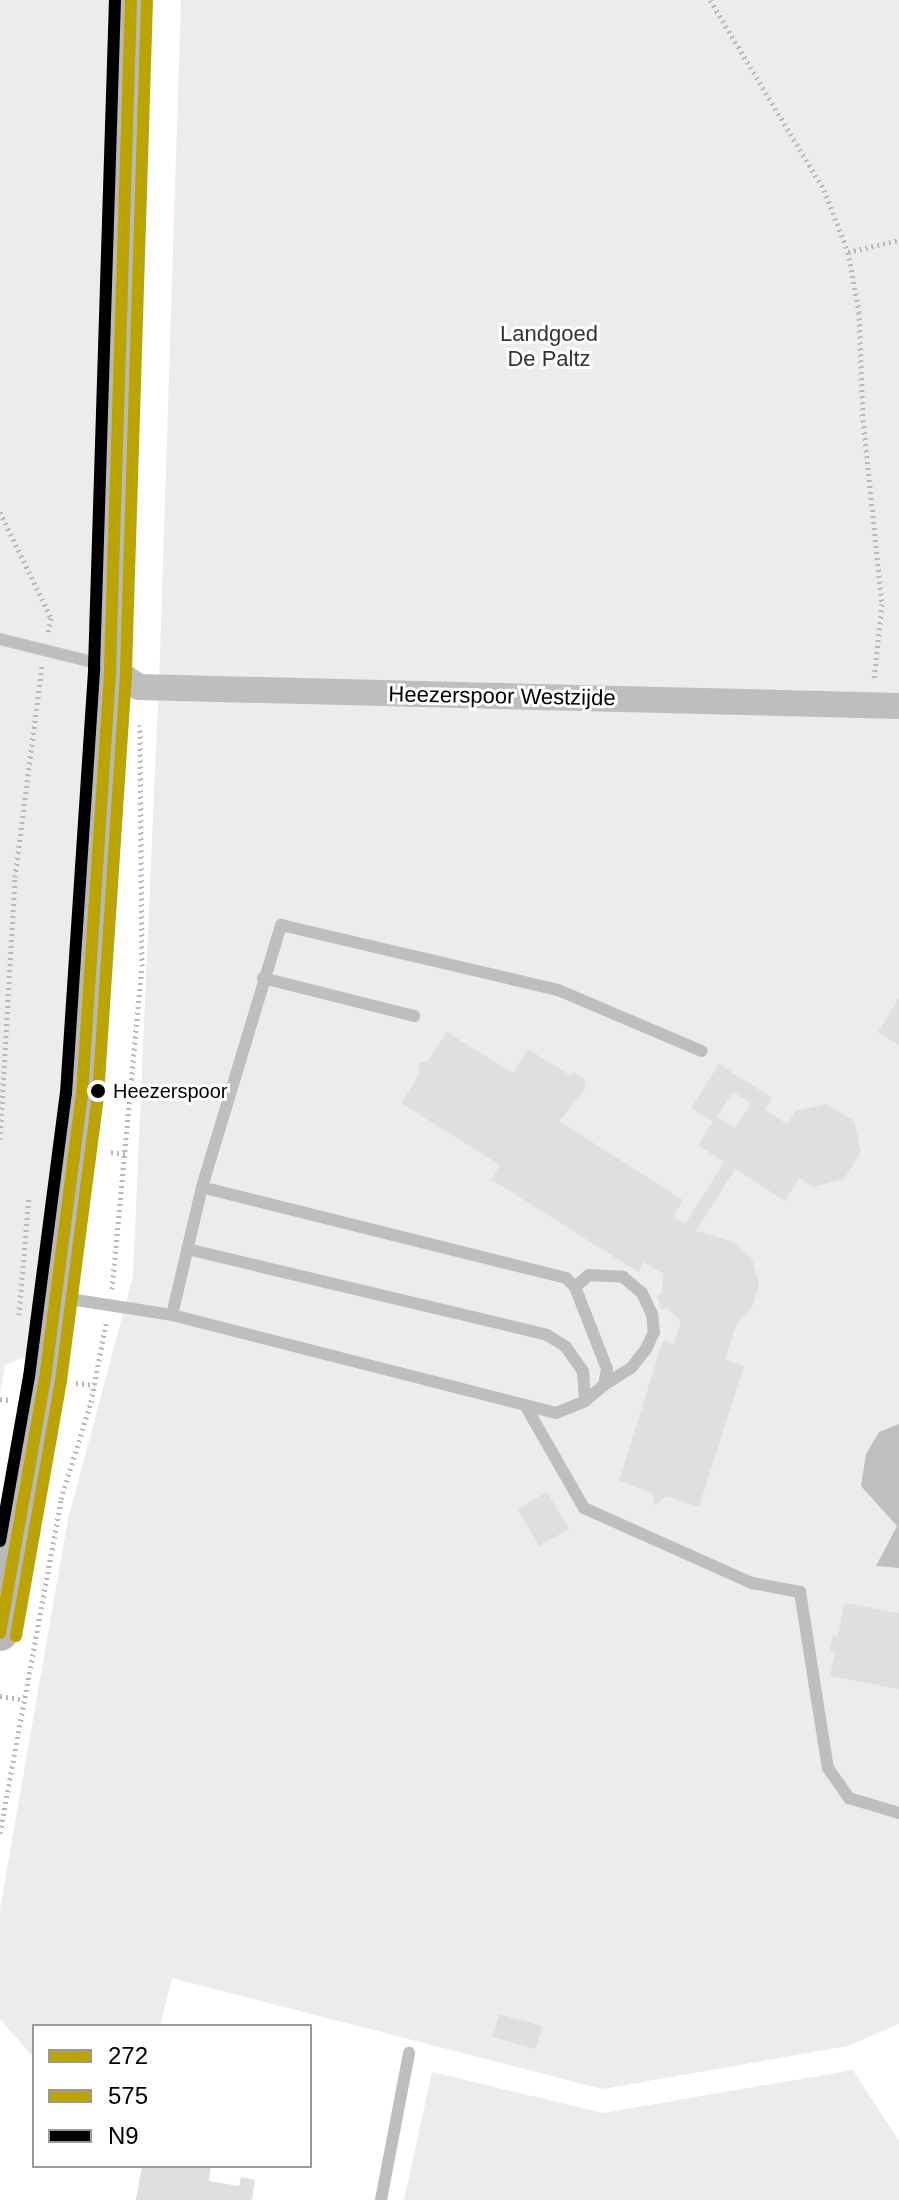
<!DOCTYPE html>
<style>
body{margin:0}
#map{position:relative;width:899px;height:2200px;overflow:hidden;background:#fff;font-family:Helvetica,sans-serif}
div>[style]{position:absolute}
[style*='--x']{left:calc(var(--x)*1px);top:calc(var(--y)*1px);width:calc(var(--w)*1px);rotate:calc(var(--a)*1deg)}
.green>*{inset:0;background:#ececec}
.water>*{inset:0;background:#bfbfbf}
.building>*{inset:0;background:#dfdfdf}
.path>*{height:5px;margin-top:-2.5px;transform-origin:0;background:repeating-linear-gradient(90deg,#b9b9b9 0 2px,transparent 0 6px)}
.lane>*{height:12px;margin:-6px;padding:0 6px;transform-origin:6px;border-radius:6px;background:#bebebe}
.street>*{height:26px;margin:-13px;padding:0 13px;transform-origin:13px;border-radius:13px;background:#bebebe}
.secondary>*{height:36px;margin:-18px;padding:0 18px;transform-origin:18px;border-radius:18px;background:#b8b8b8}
.bus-1>*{height:12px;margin:-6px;padding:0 6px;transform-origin:6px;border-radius:6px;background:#bda300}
.bus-2>*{height:12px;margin:-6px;padding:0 6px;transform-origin:6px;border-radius:6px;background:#bda300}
.bus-3>*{height:12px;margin:-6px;padding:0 6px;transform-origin:6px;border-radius:6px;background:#000}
.dots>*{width:22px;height:22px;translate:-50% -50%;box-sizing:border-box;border:4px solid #fff;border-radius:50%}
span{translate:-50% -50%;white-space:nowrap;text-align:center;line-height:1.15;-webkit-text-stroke:6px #fff;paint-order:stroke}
.bus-label{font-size:20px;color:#000}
.left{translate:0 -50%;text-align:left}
.park-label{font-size:22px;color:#333}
.street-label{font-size:22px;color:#000}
.legend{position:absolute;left:32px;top:2024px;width:280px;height:144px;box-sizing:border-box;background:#fff;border:2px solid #999;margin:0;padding:10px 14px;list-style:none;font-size:24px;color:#000}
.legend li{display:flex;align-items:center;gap:16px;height:40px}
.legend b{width:40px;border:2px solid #999}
</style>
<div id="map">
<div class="green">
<div style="clip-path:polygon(0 0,119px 0,79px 1061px,28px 1356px,5px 1365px,0 1394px)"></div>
<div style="clip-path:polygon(181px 0,899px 0,899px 2024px,848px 2046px,602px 2089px,172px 1978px,160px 2026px,34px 2026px,34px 2058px,0 2019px,0 1909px,68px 1519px,133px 1276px,160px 656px)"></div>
<div style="clip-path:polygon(853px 2070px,899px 2141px,899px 2200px,404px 2200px,432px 2072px,603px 2113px)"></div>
</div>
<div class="water">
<div style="clip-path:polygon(899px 1424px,899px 1568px,876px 1566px,897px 1526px,861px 1486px,866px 1454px,879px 1432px)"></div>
</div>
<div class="building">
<div style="clip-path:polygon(899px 998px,899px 1045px,878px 1032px)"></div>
<div style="clip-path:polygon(evenodd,447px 1032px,513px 1073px,528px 1049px,571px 1076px,574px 1072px,584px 1078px,586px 1088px,559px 1121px,683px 1200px,673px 1217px,685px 1224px,724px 1162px,698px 1145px,713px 1122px,691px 1108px,719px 1064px,772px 1098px,765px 1110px,787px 1124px,796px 1111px,827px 1104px,854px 1121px,861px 1152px,844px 1179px,813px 1187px,799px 1178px,785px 1201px,735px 1169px,696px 1231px,734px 1242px,752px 1259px,759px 1284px,752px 1308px,736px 1325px,725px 1360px,744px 1366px,699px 1507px,666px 1496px,655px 1506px,652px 1493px,619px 1481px,663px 1340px,674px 1344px,681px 1322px,667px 1307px,661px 1310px,657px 1296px,662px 1294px,663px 1274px,644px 1262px,638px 1272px,491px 1179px,500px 1165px,401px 1103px,420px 1073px,418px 1063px,428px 1061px,447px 1032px,733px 1092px,751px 1103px,735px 1128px,717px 1117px,733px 1092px)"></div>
<div style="clip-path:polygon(547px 1492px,569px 1529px,539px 1546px,518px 1509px)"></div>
<div style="clip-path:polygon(844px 1603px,899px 1613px,899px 1689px,830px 1676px,835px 1652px,829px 1651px,833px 1635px,838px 1636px)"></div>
<div style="clip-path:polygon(499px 2014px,542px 2026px,536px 2049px,493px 2037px)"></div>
<div style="clip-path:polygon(142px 2166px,211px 2166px,209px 2181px,239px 2186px,241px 2177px,255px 2180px,252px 2200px,136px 2200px)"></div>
</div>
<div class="path">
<div style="--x:710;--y:0;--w:222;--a:59"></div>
<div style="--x:824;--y:190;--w:66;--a:68.8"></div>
<div style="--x:848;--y:252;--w:61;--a:79.6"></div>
<div style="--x:859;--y:312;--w:108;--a:87.9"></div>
<div style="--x:863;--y:420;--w:185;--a:84.1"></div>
<div style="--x:882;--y:604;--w:76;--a:96"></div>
<div style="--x:848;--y:252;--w:52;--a:-13.2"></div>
<div style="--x:0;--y:512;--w:118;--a:64.3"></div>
<div style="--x:51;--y:618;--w:15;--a:101"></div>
<div style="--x:118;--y:1090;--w:15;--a:8"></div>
<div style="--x:0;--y:1139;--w:262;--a:-86.7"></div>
<div style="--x:15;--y:877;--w:213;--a:-82.7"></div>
<div style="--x:111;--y:1152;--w:16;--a:7"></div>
<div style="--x:112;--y:1289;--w:324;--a:-84.7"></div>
<div style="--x:142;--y:966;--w:241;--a:-90.5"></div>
<div style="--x:19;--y:1315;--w:119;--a:-85.2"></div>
<div style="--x:76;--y:1383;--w:19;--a:6"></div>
<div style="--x:0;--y:1399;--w:9;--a:6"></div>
<div style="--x:0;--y:1696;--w:24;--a:9"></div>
<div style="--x:0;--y:1833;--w:340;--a:-79.6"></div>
<div style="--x:61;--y:1499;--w:102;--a:-72.8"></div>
<div style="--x:91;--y:1402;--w:80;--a:-79.2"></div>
</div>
<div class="lane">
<div style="--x:0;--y:639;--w:107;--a:14"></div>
<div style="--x:263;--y:978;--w:156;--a:14.1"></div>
<div style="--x:202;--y:1187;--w:274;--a:-73.2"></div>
<div style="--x:281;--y:925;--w:285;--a:13.2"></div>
<div style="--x:558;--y:990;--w:156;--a:23"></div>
<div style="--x:187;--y:1249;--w:370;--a:13.4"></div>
<div style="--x:547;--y:1335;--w:22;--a:32"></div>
<div style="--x:566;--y:1347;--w:29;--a:55"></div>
<div style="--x:583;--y:1371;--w:30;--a:86"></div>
<div style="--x:575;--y:1287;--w:18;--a:-41"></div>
<div style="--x:589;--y:1275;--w:34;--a:3"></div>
<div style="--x:623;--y:1277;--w:25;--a:40"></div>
<div style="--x:642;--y:1293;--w:23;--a:65"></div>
<div style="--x:652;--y:1314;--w:18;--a:84"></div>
<div style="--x:654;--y:1332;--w:19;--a:115"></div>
<div style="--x:646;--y:1349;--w:24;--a:128"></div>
<div style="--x:631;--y:1368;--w:32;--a:148"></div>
<div style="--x:57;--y:1297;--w:116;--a:8.9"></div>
<div style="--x:172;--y:1315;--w:396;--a:14.3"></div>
<div style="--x:556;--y:1413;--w:31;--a:-22"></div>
<div style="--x:585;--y:1401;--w:25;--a:-40"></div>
<div style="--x:604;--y:1385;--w:16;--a:-79"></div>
<div style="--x:607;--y:1369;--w:88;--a:-111.3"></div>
<div style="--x:575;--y:1287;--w:13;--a:-135"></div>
<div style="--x:566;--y:1278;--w:375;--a:-166"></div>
<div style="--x:202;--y:1187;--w:131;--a:103.2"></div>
<div style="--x:525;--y:1405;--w:119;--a:60.2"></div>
<div style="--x:584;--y:1508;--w:184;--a:24.1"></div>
<div style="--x:752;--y:1583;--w:49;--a:10.6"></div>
<div style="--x:800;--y:1592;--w:178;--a:81"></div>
<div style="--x:828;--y:1768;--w:37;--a:55"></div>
<div style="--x:849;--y:1798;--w:52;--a:16.7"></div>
<div style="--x:381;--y:2200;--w:150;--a:-79.2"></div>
</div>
<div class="street">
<div style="--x:110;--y:668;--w:35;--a:33"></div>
<div style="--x:139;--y:687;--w:760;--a:1.43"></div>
</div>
<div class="secondary">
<div style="--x:0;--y:1633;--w:258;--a:-80"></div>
<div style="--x:45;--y:1379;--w:286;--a:-82.6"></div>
<div style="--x:82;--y:1095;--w:428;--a:-86.2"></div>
<div style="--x:110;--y:668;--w:668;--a:-88.2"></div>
</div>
<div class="bus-1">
<div style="--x:0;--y:1633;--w:258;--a:-80"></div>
<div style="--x:45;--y:1379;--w:286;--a:-82.6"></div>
<div style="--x:82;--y:1095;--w:428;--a:-86.2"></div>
<div style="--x:110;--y:668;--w:668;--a:-88.2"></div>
</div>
<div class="bus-2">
<div style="--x:16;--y:1636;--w:259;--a:-80"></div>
<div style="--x:61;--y:1381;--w:287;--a:-82.6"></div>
<div style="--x:98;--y:1096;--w:428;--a:-86.2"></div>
<div style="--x:126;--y:669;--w:668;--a:-88.2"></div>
</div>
<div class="bus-3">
<div style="--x:0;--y:1541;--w:167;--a:-80"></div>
<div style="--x:29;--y:1377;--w:286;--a:-82.6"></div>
<div style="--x:66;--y:1093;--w:427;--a:-86.2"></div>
<div style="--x:94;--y:667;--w:667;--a:-88.2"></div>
</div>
<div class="dots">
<div style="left:98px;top:1091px;background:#000"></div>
</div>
<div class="bus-label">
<span class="left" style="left:113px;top:1091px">Heezerspoor</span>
</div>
<div class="park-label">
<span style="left:549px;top:346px">Landgoed<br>De Paltz</span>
</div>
<div class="street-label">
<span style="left:502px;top:696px;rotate:1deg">Heezerspoor Westzijde</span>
</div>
<ul class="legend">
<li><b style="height:10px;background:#bda300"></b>272</li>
<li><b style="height:10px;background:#bda300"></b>575</li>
<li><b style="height:10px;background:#000"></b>N9</li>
</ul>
</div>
